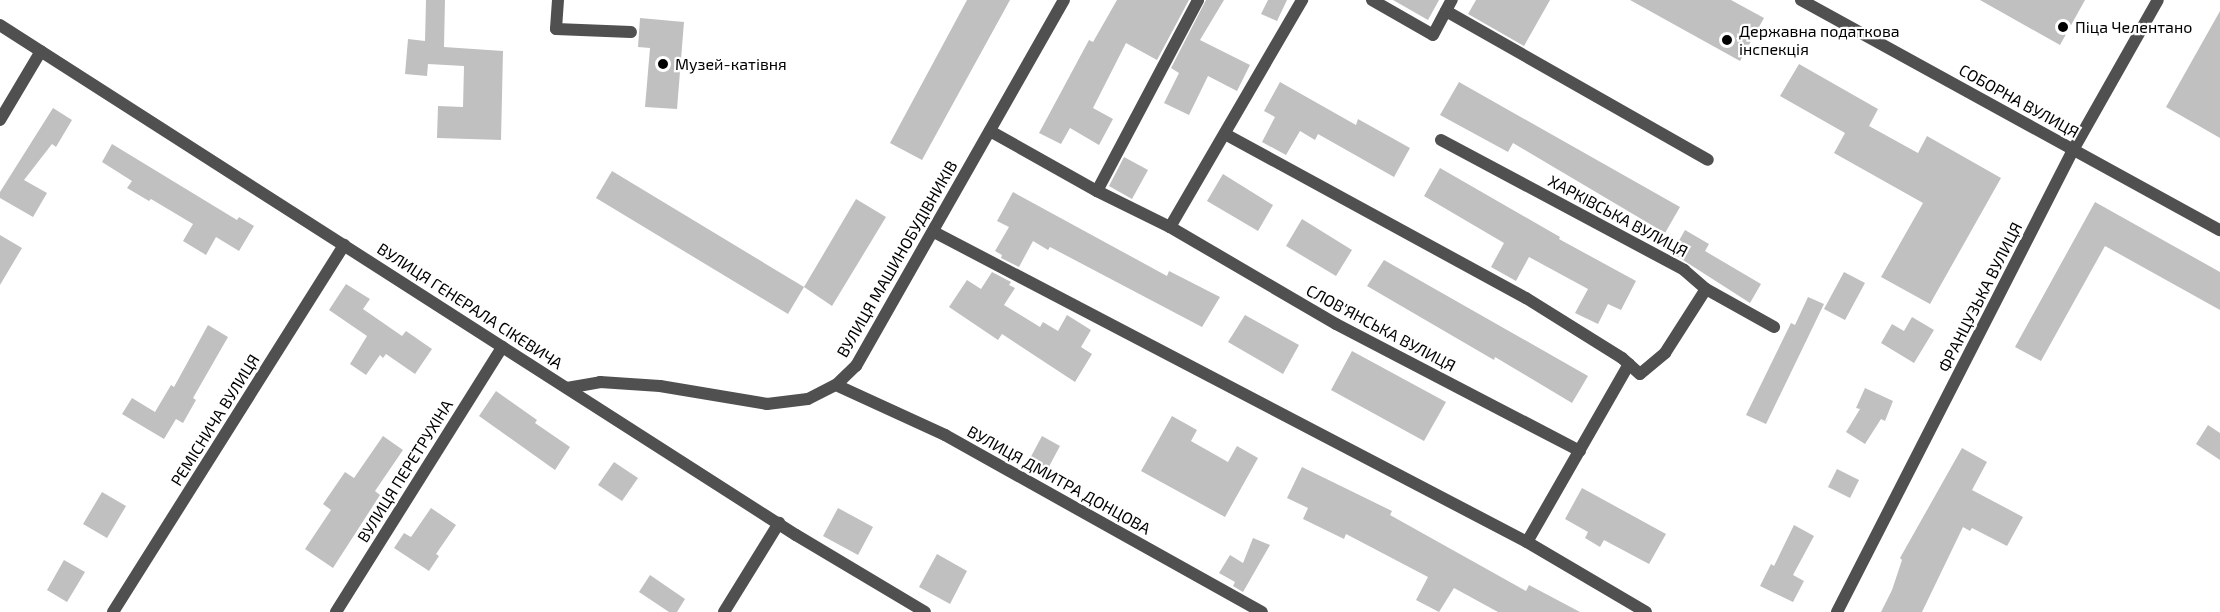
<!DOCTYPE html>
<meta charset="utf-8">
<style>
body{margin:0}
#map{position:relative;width:2220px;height:612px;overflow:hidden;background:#fff;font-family:"Exo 2",sans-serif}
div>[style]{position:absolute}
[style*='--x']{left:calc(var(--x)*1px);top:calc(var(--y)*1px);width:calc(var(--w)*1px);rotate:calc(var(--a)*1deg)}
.building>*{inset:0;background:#c0c0c0}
.minor>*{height:12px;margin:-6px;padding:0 6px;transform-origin:6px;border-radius:6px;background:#505050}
.tertiary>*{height:12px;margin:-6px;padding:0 6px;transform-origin:6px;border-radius:6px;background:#505050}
.dots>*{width:16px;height:16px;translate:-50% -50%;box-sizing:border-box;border:3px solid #fff;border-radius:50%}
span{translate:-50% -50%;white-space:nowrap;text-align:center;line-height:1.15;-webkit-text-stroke:4.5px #fff;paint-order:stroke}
.poi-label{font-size:16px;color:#000}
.left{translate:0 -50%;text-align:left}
.street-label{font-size:16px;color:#000}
</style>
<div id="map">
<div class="building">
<div style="clip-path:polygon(426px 0,445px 0,444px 47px,503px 51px,501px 140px,437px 138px,438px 106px,463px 107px,464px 66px,428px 64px,427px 76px,405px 74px,408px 39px,425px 41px)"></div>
<div style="clip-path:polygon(967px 0,1010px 0,922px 160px,890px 143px)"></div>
<div style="clip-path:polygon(1117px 0,1189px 0,1157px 60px,1126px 43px,1093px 108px,1113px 119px,1099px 145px,1070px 128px,1061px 144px,1039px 133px,1089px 40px,1093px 42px)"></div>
<div style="clip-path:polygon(1206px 0,1224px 0,1200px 40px,1250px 65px,1237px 91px,1208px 76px,1189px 115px,1164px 103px,1179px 73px,1171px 68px)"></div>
<div style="clip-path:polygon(1268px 0,1287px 0,1277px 21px,1261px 14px)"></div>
<div style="clip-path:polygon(1393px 0,1439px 0,1428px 20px)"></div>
<div style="clip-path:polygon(1476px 0,1550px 0,1524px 46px,1468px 14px)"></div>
<div style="clip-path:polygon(1630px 0,1731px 0,1764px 18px,1740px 61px)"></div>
<div style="clip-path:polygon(1980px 0,2085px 0,2060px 45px)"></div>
<div style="clip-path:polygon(2220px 11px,2220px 138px,2166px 107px)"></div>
<div style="clip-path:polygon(640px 18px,684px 22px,677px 109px,645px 107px,650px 48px,638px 47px)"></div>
<div style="clip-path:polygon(1799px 64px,1878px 109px,1869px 126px,1918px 153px,1927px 136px,2001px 178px,1930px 304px,1881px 277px,1923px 203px,1834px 153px,1845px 133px,1780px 96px)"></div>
<div style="clip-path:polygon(1280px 82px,1356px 125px,1358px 119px,1410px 148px,1394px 177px,1318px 134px,1315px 140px,1300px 131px,1286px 155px,1262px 142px,1275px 117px,1264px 111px)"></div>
<div style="clip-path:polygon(1459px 82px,1680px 207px,1665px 233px,1513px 143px,1508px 152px,1440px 115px)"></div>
<div style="clip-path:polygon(53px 108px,72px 120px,56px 147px,52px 144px,24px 180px,47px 193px,33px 217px,0 198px,0 192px)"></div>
<div style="clip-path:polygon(112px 144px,237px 220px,239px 217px,254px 226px,239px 251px,216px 237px,206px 255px,183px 241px,193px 224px,151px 199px,149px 201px,127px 188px,132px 181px,102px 162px)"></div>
<div style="clip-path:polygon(1124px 157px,1148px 170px,1132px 199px,1109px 186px)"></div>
<div style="clip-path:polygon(1440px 168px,1560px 237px,1559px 239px,1636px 281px,1621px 310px,1608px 304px,1598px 324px,1575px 313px,1588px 289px,1529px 257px,1516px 281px,1491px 267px,1504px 243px,1424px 196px)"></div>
<div style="clip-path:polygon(612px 171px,804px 287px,788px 314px,596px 198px)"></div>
<div style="clip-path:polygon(1223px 174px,1273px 205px,1258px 231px,1207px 201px)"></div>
<div style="clip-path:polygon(1013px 192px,1167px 276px,1169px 271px,1220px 297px,1202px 327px,1050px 247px,1048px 250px,1033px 241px,1019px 267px,1001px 258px,1002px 255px,995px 251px,1009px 227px,997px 221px)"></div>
<div style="clip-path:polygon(856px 199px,886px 217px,832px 306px,804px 287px)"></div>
<div style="clip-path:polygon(2095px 202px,2220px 272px,2220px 310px,2105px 246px,2041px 361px,2015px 347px)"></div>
<div style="clip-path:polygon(1302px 219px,1352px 250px,1336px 276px,1286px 246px)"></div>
<div style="clip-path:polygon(1685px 230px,1709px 244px,1705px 251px,1761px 284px,1750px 303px,1672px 253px)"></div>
<div style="clip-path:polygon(0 235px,22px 248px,0 285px)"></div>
<div style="clip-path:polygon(1384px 260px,1588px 376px,1572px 403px,1495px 357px,1494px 360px,1367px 286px)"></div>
<div style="clip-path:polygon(992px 272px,1011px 282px,1009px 285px,1015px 288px,1004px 305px,1040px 327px,1043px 322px,1058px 331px,1067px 315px,1091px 330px,1081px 347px,1092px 354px,1075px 382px,1002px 334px,998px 340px,949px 307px,967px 280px,981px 289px)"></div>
<div style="clip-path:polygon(1844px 272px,1865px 283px,1845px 320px,1824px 309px)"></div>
<div style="clip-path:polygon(346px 284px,370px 299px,363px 309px,402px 336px,406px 331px,432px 349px,415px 374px,386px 354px,383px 358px,380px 355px,366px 375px,350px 364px,367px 336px,329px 310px)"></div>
<div style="clip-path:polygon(1808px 297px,1824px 304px,1766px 424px,1746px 415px,1791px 323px,1795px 325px)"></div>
<div style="clip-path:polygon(1245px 315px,1299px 345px,1283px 374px,1228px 342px)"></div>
<div style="clip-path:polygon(1912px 317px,1934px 330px,1914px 363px,1881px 343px,1892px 324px,1904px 331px)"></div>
<div style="clip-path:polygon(208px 325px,228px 337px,193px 398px,196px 400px,183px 423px,176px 419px,164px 439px,122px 414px,132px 398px,155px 412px,171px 385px,174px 387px)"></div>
<div style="clip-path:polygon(1352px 351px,1446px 402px,1424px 441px,1331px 390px)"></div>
<div style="clip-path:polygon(1865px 388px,1893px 401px,1885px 421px,1881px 419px,1865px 444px,1846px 432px,1860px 409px,1856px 408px)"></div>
<div style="clip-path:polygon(496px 391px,537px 420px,535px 423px,570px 447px,555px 470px,479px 416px)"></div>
<div style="clip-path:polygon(1172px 416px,1197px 430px,1191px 441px,1228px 462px,1237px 446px,1258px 458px,1225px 517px,1141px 471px)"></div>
<div style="clip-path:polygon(2208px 425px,2220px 433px,2220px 460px,2196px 444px)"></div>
<div style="clip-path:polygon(383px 436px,403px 450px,375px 491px,380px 495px,333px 568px,305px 549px,331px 510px,323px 504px,345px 472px,354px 478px)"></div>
<div style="clip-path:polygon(1042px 436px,1060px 446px,1045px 474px,1027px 464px)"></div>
<div style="clip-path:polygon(1962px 448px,1987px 462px,1972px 490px,2023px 517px,2007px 546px,1972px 528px,1970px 531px,1963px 527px,1922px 612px,1881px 612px,1892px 590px,1902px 560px,1900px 558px)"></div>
<div style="clip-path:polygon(614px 462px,638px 478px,622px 501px,598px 485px)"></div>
<div style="clip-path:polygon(1302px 467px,1392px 511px,1390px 515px,1526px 591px,1529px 585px,1580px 612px,1498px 612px,1454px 588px,1439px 612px,1416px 600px,1428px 577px,1346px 534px,1344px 539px,1303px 519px,1308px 508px,1287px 498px)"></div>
<div style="clip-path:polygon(1837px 469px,1859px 480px,1850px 498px,1828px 487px)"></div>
<div style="clip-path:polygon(1582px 488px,1666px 534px,1649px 564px,1604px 540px,1600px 547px,1585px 538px,1588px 532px,1565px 519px)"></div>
<div style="clip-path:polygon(102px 492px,126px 506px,107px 538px,83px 524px)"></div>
<div style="clip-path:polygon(431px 508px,456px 525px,436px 554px,439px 556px,429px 571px,394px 548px,404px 533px,411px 537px)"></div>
<div style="clip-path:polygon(838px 508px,873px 527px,858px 555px,823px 536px)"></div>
<div style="clip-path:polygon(1794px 525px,1814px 536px,1793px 575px,1804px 581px,1793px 602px,1760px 586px,1771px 564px,1774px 566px)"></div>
<div style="clip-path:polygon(1253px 538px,1270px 545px,1243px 592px,1233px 586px,1235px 582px,1219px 573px,1230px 555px,1243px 563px)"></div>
<div style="clip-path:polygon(937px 554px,967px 571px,950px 604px,919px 587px)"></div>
<div style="clip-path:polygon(64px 560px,85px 572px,67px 602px,47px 590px)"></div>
<div style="clip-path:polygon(650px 575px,685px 599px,677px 612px,669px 612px,639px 592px)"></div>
</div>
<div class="minor">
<div style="--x:558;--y:0;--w:29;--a:94"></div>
<div style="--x:556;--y:29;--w:75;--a:2.3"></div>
<div style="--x:1372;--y:0;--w:70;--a:29.8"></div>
<div style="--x:1433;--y:35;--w:40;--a:-62"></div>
<div style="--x:1446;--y:11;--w:301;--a:29.6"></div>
<div style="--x:0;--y:120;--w:80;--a:-59.3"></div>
<div style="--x:990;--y:131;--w:123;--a:29.3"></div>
<div style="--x:1097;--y:191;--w:216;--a:-62.1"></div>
<div style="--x:1225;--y:134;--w:343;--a:28.6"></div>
<div style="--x:1526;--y:298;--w:113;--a:32"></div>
<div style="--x:1622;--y:358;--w:24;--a:42"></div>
<div style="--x:1640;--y:374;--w:33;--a:-40"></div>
<div style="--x:1665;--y:353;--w:76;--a:-57.4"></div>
<div style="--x:1441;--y:140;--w:276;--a:28.1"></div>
<div style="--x:1684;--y:270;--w:29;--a:41"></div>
<div style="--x:1706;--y:289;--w:78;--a:29.2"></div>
<div style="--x:1097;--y:191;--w:81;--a:26.3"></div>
<div style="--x:1170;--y:227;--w:263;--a:-59.8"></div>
<div style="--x:1170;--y:227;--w:192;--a:30.3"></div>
<div style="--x:1336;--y:324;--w:275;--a:27.5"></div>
<div style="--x:934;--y:232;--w:669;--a:27.6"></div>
<div style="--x:1629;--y:364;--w:205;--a:119.8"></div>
<div style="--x:1527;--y:542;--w:138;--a:30.5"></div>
<div style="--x:836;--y:385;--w:120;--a:24.6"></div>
<div style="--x:945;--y:435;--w:363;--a:29.2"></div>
<div style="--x:113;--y:612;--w:434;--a:-57.8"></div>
<div style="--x:336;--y:612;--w:313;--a:-57.9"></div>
<div style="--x:724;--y:612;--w:105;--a:-58.3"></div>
<div style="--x:1837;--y:612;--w:519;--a:-62.94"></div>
<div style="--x:2073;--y:150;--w:172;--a:-60.5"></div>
</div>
<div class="tertiary">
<div style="--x:1801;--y:0;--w:478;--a:28.8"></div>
<div style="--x:0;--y:25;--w:945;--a:32.65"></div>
<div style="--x:796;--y:535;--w:150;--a:30.8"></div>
<div style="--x:567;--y:388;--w:34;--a:-10"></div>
<div style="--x:600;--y:382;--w:60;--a:3.8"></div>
<div style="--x:660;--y:386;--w:109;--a:9.5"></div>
<div style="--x:767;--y:404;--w:41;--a:-7"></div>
<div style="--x:808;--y:399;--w:31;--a:-27"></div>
<div style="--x:836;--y:385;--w:28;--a:-44"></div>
<div style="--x:856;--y:366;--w:421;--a:-60.4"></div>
</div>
<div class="dots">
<div style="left:2063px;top:27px;background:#000"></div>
<div style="left:1727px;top:40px;background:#000"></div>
<div style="left:663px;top:64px;background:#000"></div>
</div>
<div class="poi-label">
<span class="left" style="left:2075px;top:27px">Піца Челентано</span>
<span class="left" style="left:1739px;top:40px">Державна податкова<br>інспекція</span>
<span class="left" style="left:675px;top:64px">Музей-катівня</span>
</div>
<div class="street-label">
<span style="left:2019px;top:101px;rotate:29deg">СОБОРНА ВУЛИЦЯ</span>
<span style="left:1618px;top:216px;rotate:28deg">ХАРКІВСЬКА ВУЛИЦЯ</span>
<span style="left:897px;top:259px;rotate:-60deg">ВУЛИЦЯ МАШИНОБУДІВНИКІВ</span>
<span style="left:1980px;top:297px;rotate:-63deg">ФРАНЦУЗЬКА ВУЛИЦЯ</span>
<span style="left:470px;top:306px;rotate:33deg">ВУЛИЦЯ ГЕНЕРАЛА СІКЕВИЧА</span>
<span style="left:1381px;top:328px;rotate:28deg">СЛОВ'ЯНСЬКА ВУЛИЦЯ</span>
<span style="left:215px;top:420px;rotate:-58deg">РЕМІСНИЧА ВУЛИЦЯ</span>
<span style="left:405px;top:471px;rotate:-58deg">ВУЛИЦЯ ПЕРЕТРУХІНА</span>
<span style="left:1059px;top:480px;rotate:29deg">ВУЛИЦЯ ДМИТРА ДОНЦОВА</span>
</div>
</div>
